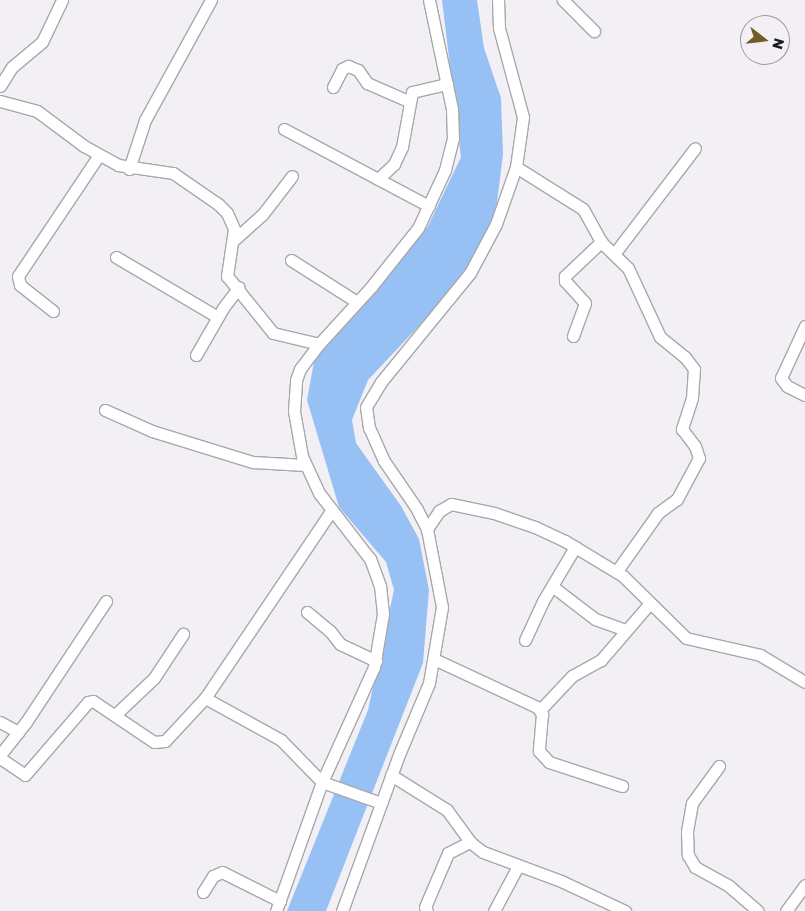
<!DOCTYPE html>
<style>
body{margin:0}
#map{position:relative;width:805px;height:911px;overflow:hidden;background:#f3f0f5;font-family:"Golos Text",sans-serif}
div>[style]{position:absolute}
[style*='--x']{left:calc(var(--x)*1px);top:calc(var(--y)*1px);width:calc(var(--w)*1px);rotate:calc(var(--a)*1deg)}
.water>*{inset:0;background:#97c0f5}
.roads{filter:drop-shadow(1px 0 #a9a7ac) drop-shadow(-1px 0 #a9a7ac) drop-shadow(0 1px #a9a7ac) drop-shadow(0 -1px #a9a7ac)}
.minor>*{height:11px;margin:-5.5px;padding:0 5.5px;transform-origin:5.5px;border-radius:5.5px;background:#fff}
span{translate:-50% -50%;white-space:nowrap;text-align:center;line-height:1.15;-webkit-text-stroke:4px #f3f0f5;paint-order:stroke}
.north{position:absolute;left:740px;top:15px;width:50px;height:50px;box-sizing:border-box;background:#f3f0f5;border:1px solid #9c9a9e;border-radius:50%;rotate:106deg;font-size:14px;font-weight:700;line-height:20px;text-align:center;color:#1a191b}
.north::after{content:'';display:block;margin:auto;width:18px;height:22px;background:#715b2b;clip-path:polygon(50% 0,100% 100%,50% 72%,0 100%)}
</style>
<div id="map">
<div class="water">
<div style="clip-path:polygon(442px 0,477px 0,484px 48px,501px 98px,503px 154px,496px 210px,464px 278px,368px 380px,352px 420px,356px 443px,401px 506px,419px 539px,429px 590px,423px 663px,326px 911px,287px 911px,368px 710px,394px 590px,386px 562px,339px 507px,307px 400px,315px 356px,428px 226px,461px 157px)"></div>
</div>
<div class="roads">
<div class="minor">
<div style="--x:563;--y:0;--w:44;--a:45"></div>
<div style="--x:0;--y:86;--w:22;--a:-58"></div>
<div style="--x:12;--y:67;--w:39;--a:-40"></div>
<div style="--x:42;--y:42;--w:47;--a:-64.5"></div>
<div style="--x:333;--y:87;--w:20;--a:-63"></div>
<div style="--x:342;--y:69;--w:7;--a:-27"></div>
<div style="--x:348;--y:66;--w:11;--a:22"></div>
<div style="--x:358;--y:70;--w:16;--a:55"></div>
<div style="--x:367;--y:83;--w:45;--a:23.7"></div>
<div style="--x:0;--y:101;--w:38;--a:15"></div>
<div style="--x:37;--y:111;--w:59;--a:36.7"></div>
<div style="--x:84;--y:146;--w:39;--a:29"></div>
<div style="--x:118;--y:165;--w:56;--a:8.3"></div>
<div style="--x:173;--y:173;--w:55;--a:34.6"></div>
<div style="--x:218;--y:204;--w:13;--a:45"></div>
<div style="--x:227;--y:213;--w:17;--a:66"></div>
<div style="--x:234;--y:229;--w:48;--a:98.5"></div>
<div style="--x:227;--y:276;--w:73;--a:51.1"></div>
<div style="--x:273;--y:333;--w:47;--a:13.4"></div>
<div style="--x:284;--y:129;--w:164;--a:28"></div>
<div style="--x:516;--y:167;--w:79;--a:32.1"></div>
<div style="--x:583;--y:209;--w:38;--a:61"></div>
<div style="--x:601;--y:242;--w:37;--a:44"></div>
<div style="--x:628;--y:268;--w:76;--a:65.1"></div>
<div style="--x:660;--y:337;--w:32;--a:39"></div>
<div style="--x:685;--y:357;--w:15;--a:53"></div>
<div style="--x:694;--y:369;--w:29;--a:94"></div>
<div style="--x:692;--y:398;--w:33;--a:108"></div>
<div style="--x:682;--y:429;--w:21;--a:53"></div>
<div style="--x:695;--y:446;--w:13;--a:72"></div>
<div style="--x:699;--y:458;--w:47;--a:118.2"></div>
<div style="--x:677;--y:499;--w:24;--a:144"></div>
<div style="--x:658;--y:513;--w:72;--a:125.4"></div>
<div style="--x:129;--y:169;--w:52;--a:-71.9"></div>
<div style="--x:145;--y:120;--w:137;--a:-61.2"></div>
<div style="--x:378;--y:179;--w:22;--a:-43"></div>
<div style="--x:394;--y:164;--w:19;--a:-65"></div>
<div style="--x:402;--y:147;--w:56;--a:-79.7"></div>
<div style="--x:412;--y:92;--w:36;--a:-13"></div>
<div style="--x:235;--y:239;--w:36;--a:-42"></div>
<div style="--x:262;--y:215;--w:49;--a:-52.4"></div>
<div style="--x:614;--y:254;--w:133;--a:-52.6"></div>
<div style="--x:116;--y:257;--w:118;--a:30.5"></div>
<div style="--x:291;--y:260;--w:78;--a:32.5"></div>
<div style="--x:53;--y:311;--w:42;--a:-141.8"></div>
<div style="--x:20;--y:285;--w:9;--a:-103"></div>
<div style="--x:18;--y:276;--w:146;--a:-56.2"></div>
<div style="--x:805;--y:326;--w:57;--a:114.8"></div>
<div style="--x:781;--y:378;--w:10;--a:53"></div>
<div style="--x:787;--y:386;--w:20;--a:27"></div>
<div style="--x:573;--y:336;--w:35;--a:-70"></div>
<div style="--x:585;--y:303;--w:30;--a:-132"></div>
<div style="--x:565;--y:281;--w:5;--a:-90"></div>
<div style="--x:565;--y:276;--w:50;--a:-43.4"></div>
<div style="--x:196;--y:355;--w:54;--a:-60.1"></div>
<div style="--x:223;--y:308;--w:26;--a:-53"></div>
<div style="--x:105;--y:410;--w:51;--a:24.1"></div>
<div style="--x:152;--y:431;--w:106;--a:17.1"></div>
<div style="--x:253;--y:462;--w:52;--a:3.3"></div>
<div style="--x:427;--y:529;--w:22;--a:-56"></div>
<div style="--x:439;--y:511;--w:14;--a:-30"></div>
<div style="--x:451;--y:504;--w:44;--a:11.8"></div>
<div style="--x:494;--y:513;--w:43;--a:18.9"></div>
<div style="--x:535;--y:527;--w:33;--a:25"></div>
<div style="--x:565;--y:541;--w:68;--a:31.1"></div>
<div style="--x:623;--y:576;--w:88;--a:44.5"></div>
<div style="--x:686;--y:638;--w:76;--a:12.9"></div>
<div style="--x:760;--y:655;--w:52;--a:31"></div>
<div style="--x:552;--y:586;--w:54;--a:37.5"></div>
<div style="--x:595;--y:619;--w:32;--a:20"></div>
<div style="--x:307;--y:612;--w:30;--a:40"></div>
<div style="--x:330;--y:631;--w:16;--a:52"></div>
<div style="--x:340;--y:644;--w:40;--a:25"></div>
<div style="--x:525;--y:640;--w:43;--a:-65.2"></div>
<div style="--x:543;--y:601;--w:63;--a:-59.3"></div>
<div style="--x:434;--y:659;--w:114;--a:25"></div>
<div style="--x:537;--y:707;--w:9;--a:54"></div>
<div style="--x:542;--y:714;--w:37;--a:95"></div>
<div style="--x:539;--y:751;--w:15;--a:48"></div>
<div style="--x:549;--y:762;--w:77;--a:18.2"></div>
<div style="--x:205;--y:698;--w:87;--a:28.9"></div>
<div style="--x:281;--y:740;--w:59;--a:45.7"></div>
<div style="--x:322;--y:782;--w:63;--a:19.6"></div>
<div style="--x:540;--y:710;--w:47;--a:-46.7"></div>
<div style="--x:572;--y:676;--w:33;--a:-29"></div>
<div style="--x:601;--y:660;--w:75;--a:-49.3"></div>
<div style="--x:116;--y:714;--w:52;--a:-43.5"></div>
<div style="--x:154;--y:678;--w:53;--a:-56.6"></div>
<div style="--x:0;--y:722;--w:21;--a:29"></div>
<div style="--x:0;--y:755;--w:42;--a:-51.8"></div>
<div style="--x:26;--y:722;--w:145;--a:-56.5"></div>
<div style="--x:0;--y:758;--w:30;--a:34"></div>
<div style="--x:25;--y:775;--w:96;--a:-49.2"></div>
<div style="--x:88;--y:702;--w:5;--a:-11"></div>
<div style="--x:93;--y:701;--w:73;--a:33.9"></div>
<div style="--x:154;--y:742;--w:11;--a:-5"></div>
<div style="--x:165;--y:741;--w:59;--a:-47.1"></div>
<div style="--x:205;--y:698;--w:225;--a:-56"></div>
<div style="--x:719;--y:766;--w:46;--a:126.1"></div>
<div style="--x:692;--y:803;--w:29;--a:100"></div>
<div style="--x:687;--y:832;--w:23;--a:88"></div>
<div style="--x:688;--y:855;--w:14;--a:60"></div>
<div style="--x:695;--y:867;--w:39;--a:29"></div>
<div style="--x:729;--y:886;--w:38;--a:41"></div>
<div style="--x:391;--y:775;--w:66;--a:32"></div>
<div style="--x:447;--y:810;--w:39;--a:54"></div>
<div style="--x:470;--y:842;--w:16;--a:38"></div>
<div style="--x:483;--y:852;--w:83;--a:20.4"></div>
<div style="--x:561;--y:881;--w:71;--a:25.1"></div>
<div style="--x:203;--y:892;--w:19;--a:-58"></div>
<div style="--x:213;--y:876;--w:10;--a:-24"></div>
<div style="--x:222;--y:872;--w:65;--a:26.6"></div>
<div style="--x:276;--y:911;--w:137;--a:-70.4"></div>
<div style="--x:322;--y:782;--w:126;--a:-65.7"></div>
<div style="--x:374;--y:667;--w:54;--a:-80.4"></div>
<div style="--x:383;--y:614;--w:28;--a:-96"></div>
<div style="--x:380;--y:586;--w:29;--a:-110"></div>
<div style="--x:370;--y:559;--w:83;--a:-127.7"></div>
<div style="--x:319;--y:493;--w:41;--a:-114.7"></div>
<div style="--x:302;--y:456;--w:46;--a:-100.1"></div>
<div style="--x:294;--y:411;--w:31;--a:-86"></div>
<div style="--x:296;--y:380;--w:12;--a:-70"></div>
<div style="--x:300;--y:369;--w:31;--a:-53"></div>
<div style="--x:319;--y:344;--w:77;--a:-47.6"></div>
<div style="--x:371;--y:287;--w:75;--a:-51.5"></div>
<div style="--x:418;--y:228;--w:64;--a:-65"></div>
<div style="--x:445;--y:170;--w:33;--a:-76"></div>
<div style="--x:453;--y:138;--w:29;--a:-92"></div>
<div style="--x:452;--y:109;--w:111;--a:-101.9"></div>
<div style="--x:342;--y:911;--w:169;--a:-70"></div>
<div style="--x:400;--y:752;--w:75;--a:-67.2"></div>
<div style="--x:429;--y:683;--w:77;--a:-80.3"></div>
<div style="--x:442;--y:607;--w:79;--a:-100.9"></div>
<div style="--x:427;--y:529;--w:22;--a:-117"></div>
<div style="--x:417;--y:509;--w:58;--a:-124.5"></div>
<div style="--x:384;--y:461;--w:36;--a:-114"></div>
<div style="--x:369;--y:428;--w:21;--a:-98"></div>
<div style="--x:366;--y:407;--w:29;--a:-59"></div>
<div style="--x:381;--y:382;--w:141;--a:-50.8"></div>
<div style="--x:470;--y:273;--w:55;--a:-62"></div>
<div style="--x:496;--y:224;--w:60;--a:-70.7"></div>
<div style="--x:516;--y:167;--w:50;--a:-82"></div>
<div style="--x:523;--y:117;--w:92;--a:-105.1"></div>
<div style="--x:499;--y:28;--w:28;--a:-92"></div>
<div style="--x:427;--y:911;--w:4;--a:-117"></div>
<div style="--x:425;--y:907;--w:59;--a:-66.9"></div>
<div style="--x:448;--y:853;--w:25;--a:-27"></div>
<div style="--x:494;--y:911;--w:51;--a:-61.9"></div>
<div style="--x:786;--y:911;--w:32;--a:-54"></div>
</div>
</div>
<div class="north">N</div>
</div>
